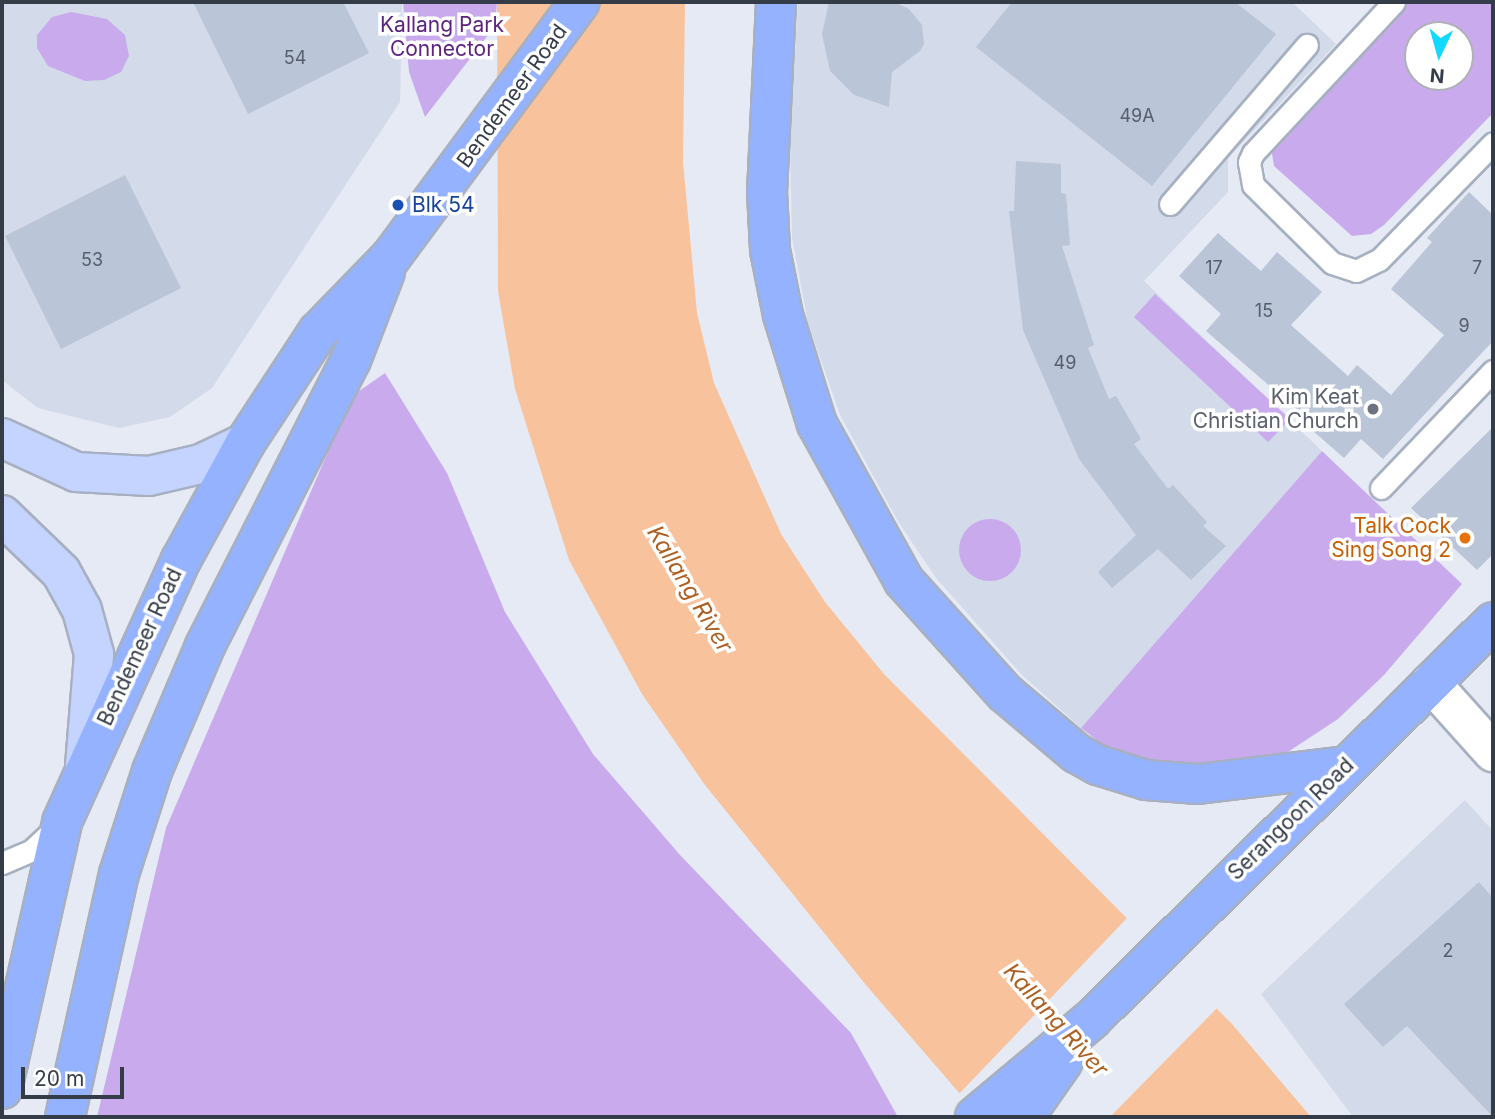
<!DOCTYPE html>
<style>
body{margin:0}
#map{position:relative;width:1495px;height:1119px;overflow:hidden;background:#e6eaf5;font-family:Inter,sans-serif}
div>[style]{position:absolute}
[style*='--x']{left:calc(var(--x)*1px);top:calc(var(--y)*1px);width:calc(var(--w)*1px);rotate:calc(var(--a)*1deg)}
.residential>*{inset:0;background:#d3dae9}
.green>*{inset:0;background:#c9abed}
.round{border-radius:50%}
.water>*{inset:0;background:#f7c29c}
.pier>*{inset:0;background:#e6eaf5}
.building>*{inset:0;background:#bac5d7}
.roads{filter:drop-shadow(2px 0 #a7b0c1) drop-shadow(-2px 0 #a7b0c1) drop-shadow(0 2px #a7b0c1) drop-shadow(0 -2px #a7b0c1)}
.lane>*{height:21px;margin:-10.5px;padding:0 10.5px;transform-origin:10.5px;border-radius:10.5px;background:#fff}
.street>*{height:38px;margin:-19px;padding:0 19px;transform-origin:19px;border-radius:19px;background:#fff}
.secondary>*{height:38px;margin:-19px;padding:0 19px;transform-origin:19px;border-radius:19px;background:#c5d3ff}
.primary>*{height:38px;margin:-19px;padding:0 19px;transform-origin:19px;border-radius:19px;background:#94b2ff}
.dots>*{width:19px;height:19px;translate:-50% -50%;box-sizing:border-box;border:4px solid #fff;border-radius:50%}
span{translate:-50% -50%;white-space:nowrap;text-align:center;line-height:1.15;-webkit-text-stroke:7px #fff;paint-order:stroke}
.number-label{font-size:18px;color:#565e6c}
.number-label span{-webkit-text-stroke-width:0}
.park-label{font-size:21px;color:#5d2280}
.street-label{font-size:21px;color:#343c48}
.transit-label{font-size:21px;color:#164399}
.left{translate:0 -50%;text-align:left}
.worship-label{font-size:21px;color:#5b616d}
.right{translate:-100% -50%;text-align:right}
.food-label{font-size:21px;color:#c56008}
.water-label{font-size:23px;color:#ad5e21;font-style:italic}
.frame{position:absolute;inset:0;border:4px solid #343c48;pointer-events:none}
.north{position:absolute;left:1404px;top:21px;width:70px;height:70px;box-sizing:border-box;background:#fff;border:2px solid #aeb1b6;border-radius:50%;rotate:185deg;font-size:19px;font-weight:700;line-height:28px;text-align:center;color:#343c48}
.north::after{content:'';display:block;margin:auto;width:24px;height:32px;background:#12d9ff;clip-path:polygon(50% 0,100% 100%,50% 72%,0 100%)}
.scale{position:absolute;left:21px;top:1067px;width:103px;height:32px;box-sizing:border-box;border:4px solid #343c48;border-top:0;padding-left:9px;font-size:21px;line-height:24px;white-space:nowrap;color:#343c48;-webkit-text-stroke:5px #fff;paint-order:stroke}
</style>
<div id="map">
<div class="residential">
<div style="clip-path:polygon(2px 2px,402px 2px,400px 102px,212px 388px,170px 417px,119px 428px,38px 408px,2px 380px)"></div>
<div style="clip-path:polygon(798px 2px,1292px 2px,1336px 44px,1228px 158px,1228px 192px,1144px 281px,1322px 451px,1081px 728px,1022px 675px,936px 578px,899px 523px,840px 415px,808px 323px,792px 237px,790px 147px)"></div>
<div style="clip-path:polygon(1465px 800px,1493px 831px,1493px 1117px,1353px 1117px,1261px 994px)"></div>
</div>
<div class="green">
<div style="clip-path:polygon(403px 2px,497px 2px,495px 26px,425px 117px,409px 72px)"></div>
<div style="clip-path:polygon(evenodd,1409px 2px,1493px 2px,1493px 113px,1384px 225px,1371px 234px,1352px 236px,1274px 166px,1271px 147px,1409px 2px,1418px 35px,1460px 35px,1460px 77px,1418px 77px,1418px 35px)"></div>
<div style="clip-path:polygon(71px 12px,107px 19px,125px 35px,129px 56px,121px 72px,104px 80px,85px 81px,48px 66px,37px 48px,37px 35px,52px 17px)"></div>
<div style="clip-path:polygon(1155px 294px,1290px 419px,1268px 442px,1134px 317px)"></div>
<div style="clip-path:polygon(385px 373px,447px 473px,505px 612px,593px 754px,680px 855px,851px 1033px,898px 1117px,97px 1117px,166px 828px,352px 396px)"></div>
<div style="clip-path:polygon(1322px 451px,1462px 584px,1384px 675px,1338px 719px,1253px 775px,1222px 777px,1118px 757px,1081px 728px)"></div>
<div class="round" style="left:959px;top:519px;width:62px;height:62px"></div>
</div>
<div class="water">
<div style="clip-path:polygon(497px 2px,685px 2px,683px 162px,697px 313px,714px 383px,781px 534px,825px 602px,884px 674px,1232px 1024px,1311px 1117px,980px 1117px,866px 985px,705px 785px,642px 694px,569px 560px,515px 389px,498px 291px)"></div>
</div>
<div class="pier">
<div style="clip-path:polygon(1129px 916px,1219px 1006px,1110px 1117px,975px 1117px,957px 1096px)"></div>
</div>
<div class="building">
<div style="clip-path:polygon(193px 2px,343px 2px,369px 53px,248px 114px)"></div>
<div style="clip-path:polygon(829px 2px,894px 2px,909px 9px,922px 25px,924px 44px,920px 51px,892px 72px,889px 107px,854px 95px,830px 71px,822px 34px)"></div>
<div style="clip-path:polygon(1012px 2px,1235px 2px,1276px 34px,1152px 186px,976px 47px)"></div>
<div style="clip-path:polygon(1016px 161px,1061px 164px,1061px 193px,1066px 194px,1070px 245px,1062px 246px,1094px 345px,1088px 348px,1109px 399px,1116px 396px,1141px 439px,1134px 444px,1168px 489px,1173px 485px,1207px 522px,1203px 526px,1226px 546px,1191px 580px,1158px 549px,1112px 588px,1098px 572px,1136px 535px,1079px 459px,1023px 330px,1009px 211px,1014px 211px)"></div>
<div style="clip-path:polygon(125px 175px,181px 288px,61px 349px,5px 236px)"></div>
<div style="clip-path:polygon(1469px 192px,1493px 215px,1493px 341px,1383px 459px,1361px 439px,1344px 458px,1305px 424px,1309px 420px,1206px 331px,1221px 314px,1179px 276px,1218px 233px,1261px 271px,1277px 252px,1322px 292px,1291px 325px,1348px 376px,1357px 365px,1391px 395px,1444px 335px,1391px 289px,1432px 242px,1427px 238px)"></div>
<div style="clip-path:polygon(1493px 427px,1493px 554px,1477px 570px,1411px 508px)"></div>
<div style="clip-path:polygon(1479px 882px,1493px 898px,1493px 1117px,1407px 1026px,1383px 1047px,1344px 1004px)"></div>
</div>
<div class="roads">
<div class="lane">
<div style="--x:1394;--y:2;--w:207;--a:133"></div>
<div style="--x:1253;--y:153;--w:10;--a:114"></div>
<div style="--x:1249;--y:162;--w:23;--a:80"></div>
<div style="--x:1253;--y:185;--w:111;--a:44.6"></div>
<div style="--x:1332;--y:263;--w:25;--a:18"></div>
<div style="--x:1356;--y:271;--w:25;--a:-26"></div>
<div style="--x:1379;--y:260;--w:163;--a:-45.7"></div>
<div style="--x:1170;--y:204;--w:210;--a:-49.3"></div>
<div style="--x:1381;--y:488;--w:162;--a:-46.3"></div>
<div style="--x:2;--y:863;--w:33;--a:-23"></div>
<div style="--x:32;--y:850;--w:35;--a:-43"></div>
</div>
<div class="street">
<div style="--x:1431;--y:683;--w:93;--a:48.1"></div>
</div>
<div class="secondary">
<div style="--x:2;--y:438;--w:81;--a:24.7"></div>
<div style="--x:76;--y:472;--w:73;--a:3.1"></div>
<div style="--x:149;--y:476;--w:53;--a:-13"></div>
<div style="--x:201;--y:464;--w:49;--a:-25.5"></div>
<div style="--x:2;--y:515;--w:82;--a:44"></div>
<div style="--x:61;--y:572;--w:43;--a:61.1"></div>
<div style="--x:82;--y:610;--w:46;--a:74.7"></div>
<div style="--x:94;--y:654;--w:111;--a:94.6"></div>
</div>
<div class="primary">
<div style="--x:776;--y:2;--w:190;--a:92.7"></div>
<div style="--x:767;--y:192;--w:58;--a:87"></div>
<div style="--x:770;--y:250;--w:66;--a:78.7"></div>
<div style="--x:783;--y:315;--w:114;--a:72.7"></div>
<div style="--x:817;--y:424;--w:179;--a:61"></div>
<div style="--x:904;--y:581;--w:151;--a:48"></div>
<div style="--x:1005;--y:693;--w:93;--a:40.2"></div>
<div style="--x:1076;--y:753;--w:25;--a:29"></div>
<div style="--x:1098;--y:765;--w:50;--a:17.4"></div>
<div style="--x:1146;--y:780;--w:52;--a:4.4"></div>
<div style="--x:1198;--y:784;--w:149;--a:-6.9"></div>
<div style="--x:2;--y:1089;--w:274;--a:-77.3"></div>
<div style="--x:62;--y:822;--w:288;--a:-65.6"></div>
<div style="--x:181;--y:560;--w:133;--a:-61.3"></div>
<div style="--x:245;--y:443;--w:133;--a:-56.7"></div>
<div style="--x:318;--y:332;--w:105;--a:-45.8"></div>
<div style="--x:391;--y:257;--w:317;--a:-53.5"></div>
<div style="--x:65;--y:1117;--w:249;--a:-77.5"></div>
<div style="--x:119;--y:874;--w:108;--a:-72.2"></div>
<div style="--x:152;--y:771;--w:136;--a:-67"></div>
<div style="--x:205;--y:646;--w:321;--a:-63"></div>
<div style="--x:351;--y:360;--w:94;--a:-68.9"></div>
<div style="--x:975;--y:1117;--w:153;--a:-39.9"></div>
<div style="--x:1092;--y:1019;--w:564;--a:-44.71"></div>
<div style="--x:1024;--y:1117;--w:68;--a:-55.1"></div>
</div>
</div>
<div class="dots">
<div style="left:398px;top:205px;background:#1a4fb4"></div>
<div style="left:1373px;top:409px;background:#6b7280"></div>
<div style="left:1465px;top:538px;background:#e8710a"></div>
</div>
<div class="number-label">
<span style="left:295px;top:58px">54</span>
<span style="left:1137px;top:116px">49A</span>
<span style="left:92px;top:260px">53</span>
<span style="left:1214px;top:268px">17</span>
<span style="left:1477px;top:268px">7</span>
<span style="left:1264px;top:311px">15</span>
<span style="left:1464px;top:326px">9</span>
<span style="left:1065px;top:363px">49</span>
<span style="left:1448px;top:951px">2</span>
</div>
<div class="park-label">
<span style="left:442px;top:37px">Kallang Park<br>Connector</span>
</div>
<div class="street-label">
<span style="left:512px;top:96px;rotate:-54deg">Bendemeer Road</span>
<span style="left:140px;top:647px;rotate:-65deg">Bendemeer Road</span>
<span style="left:1291px;top:819px;rotate:-44deg">Serangoon Road</span>
</div>
<div class="transit-label">
<span class="left" style="left:412px;top:205px">Blk 54</span>
</div>
<div class="worship-label">
<span class="right" style="left:1359px;top:409px">Kim Keat<br>Christian Church</span>
</div>
<div class="food-label">
<span class="right" style="left:1451px;top:538px">Talk Cock<br>Sing Song 2</span>
</div>
<div class="water-label">
<span style="left:690px;top:589px;rotate:59deg">Kallang River</span>
<span style="left:1056px;top:1020px;rotate:48deg">Kallang River</span>
</div>
<div class="frame"></div>
<div class="north">N</div>
<div class="scale">20 m</div>
</div>
